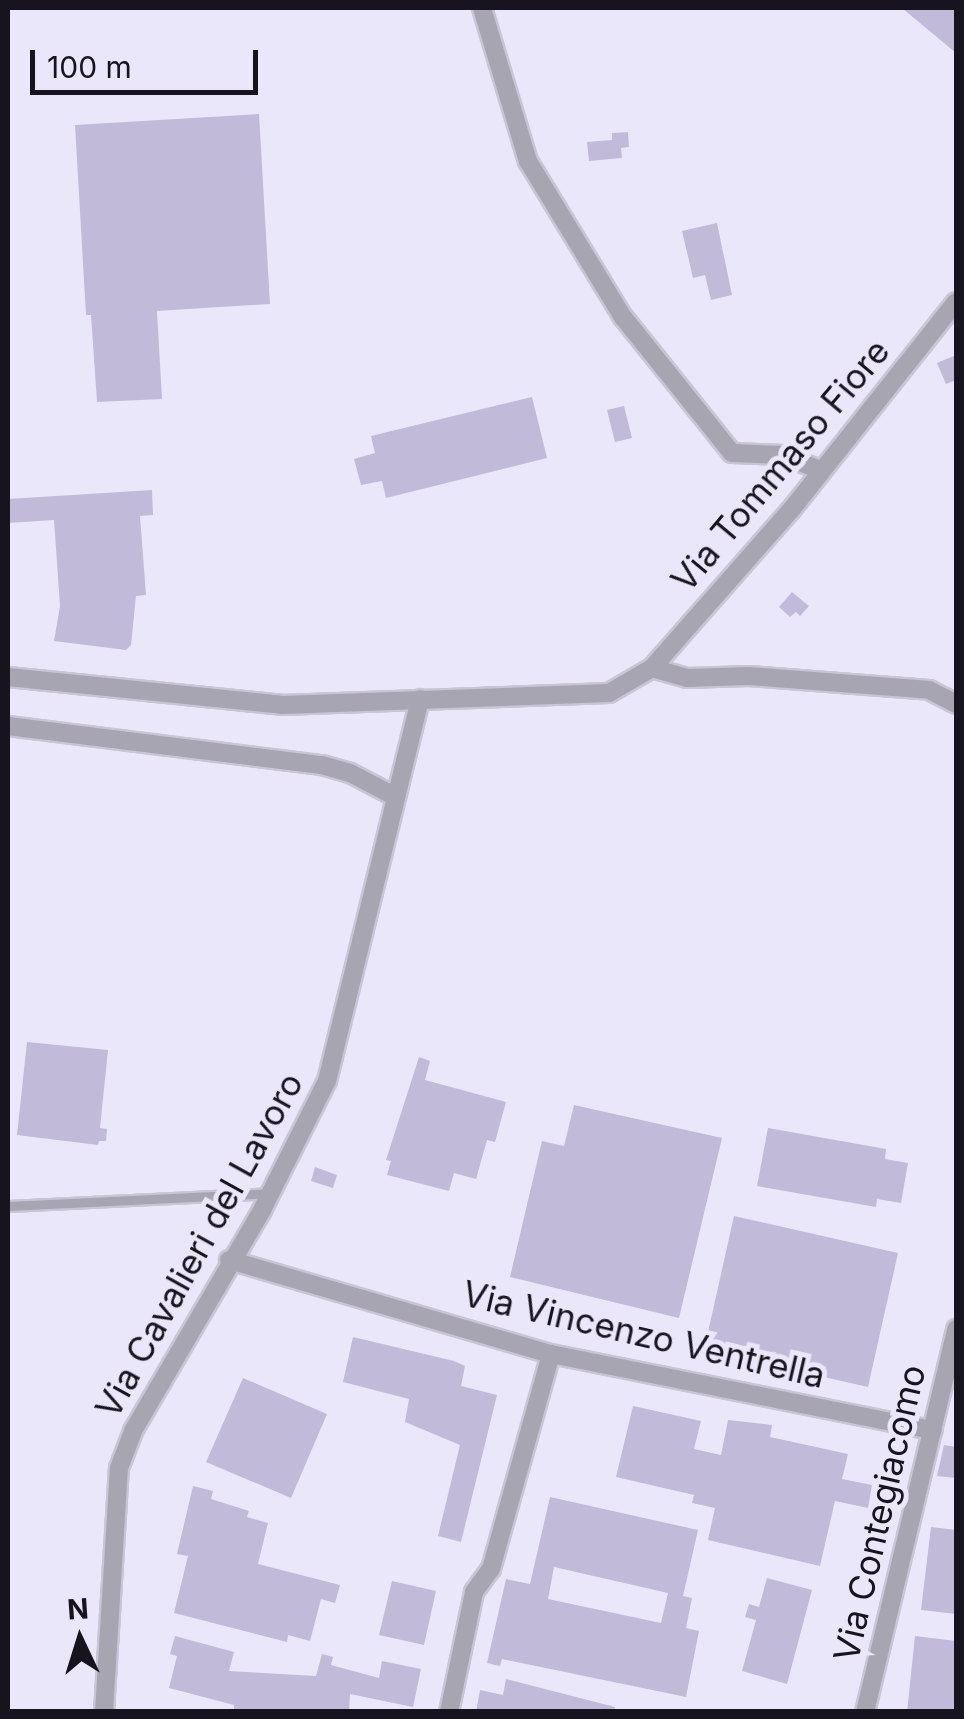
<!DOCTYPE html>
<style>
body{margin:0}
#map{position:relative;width:964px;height:1719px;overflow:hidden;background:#ebe7fa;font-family:Inter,sans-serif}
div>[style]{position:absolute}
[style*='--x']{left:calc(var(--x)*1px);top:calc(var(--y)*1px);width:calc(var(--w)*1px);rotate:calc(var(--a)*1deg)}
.building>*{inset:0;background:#c2bad9}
.roads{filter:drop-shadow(2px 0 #c9c5d7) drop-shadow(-2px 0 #c9c5d7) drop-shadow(0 2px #c9c5d7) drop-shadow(0 -2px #c9c5d7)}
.lane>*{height:9px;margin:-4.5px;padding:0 4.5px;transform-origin:4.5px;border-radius:4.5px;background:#a8a5b2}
.street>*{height:18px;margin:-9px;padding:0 9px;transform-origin:9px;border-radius:9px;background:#a8a5b2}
span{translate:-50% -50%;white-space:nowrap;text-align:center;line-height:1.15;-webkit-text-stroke:10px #ebe7fa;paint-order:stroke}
.street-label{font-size:35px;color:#17141f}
.frame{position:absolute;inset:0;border:10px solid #17141f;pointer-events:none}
.north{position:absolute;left:30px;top:1589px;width:100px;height:100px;-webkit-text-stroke:8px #ebe7fa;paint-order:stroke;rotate:356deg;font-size:28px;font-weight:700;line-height:40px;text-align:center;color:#17141f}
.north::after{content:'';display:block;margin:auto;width:35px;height:45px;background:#17141f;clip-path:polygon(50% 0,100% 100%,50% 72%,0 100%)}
.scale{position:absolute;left:30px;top:50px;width:228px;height:45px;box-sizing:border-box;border:5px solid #17141f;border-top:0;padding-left:12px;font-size:30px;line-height:35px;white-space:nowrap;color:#17141f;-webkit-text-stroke:8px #ebe7fa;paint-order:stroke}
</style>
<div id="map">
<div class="building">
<div style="clip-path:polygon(902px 8px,956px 8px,956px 53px)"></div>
<div style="clip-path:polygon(259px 114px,270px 304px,157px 311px,162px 399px,97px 402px,91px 315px,86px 315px,75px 125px)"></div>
<div style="clip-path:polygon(628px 132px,629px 147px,621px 148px,622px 158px,589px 161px,587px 142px,612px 140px,612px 133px)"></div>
<div style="clip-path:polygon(717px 223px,732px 295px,711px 300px,705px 275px,693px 278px,682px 231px)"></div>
<div style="clip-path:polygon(956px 355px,956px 380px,946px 384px,937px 363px)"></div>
<div style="clip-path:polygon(532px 397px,547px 458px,386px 498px,382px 481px,361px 485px,354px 459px,375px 453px,371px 436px)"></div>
<div style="clip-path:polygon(624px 406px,632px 438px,615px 442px,607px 410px)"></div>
<div style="clip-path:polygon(152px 490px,153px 515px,140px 516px,146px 595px,136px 596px,131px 645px,126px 650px,54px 641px,60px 606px,54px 520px,8px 523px,8px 499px)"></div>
<div style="clip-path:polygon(792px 592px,809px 606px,800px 616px,796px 612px,790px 617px,779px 607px)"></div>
<div style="clip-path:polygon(27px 1042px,108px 1050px,100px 1128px,107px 1129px,106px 1141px,99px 1141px,98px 1145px,17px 1135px)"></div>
<div style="clip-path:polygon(419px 1057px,430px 1061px,425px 1080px,506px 1102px,495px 1142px,487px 1140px,476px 1179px,454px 1173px,449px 1191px,387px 1175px,391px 1161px,386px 1160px)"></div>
<div style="clip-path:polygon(574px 1105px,722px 1138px,679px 1318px,510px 1277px,542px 1141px,564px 1146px)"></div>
<div style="clip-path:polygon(768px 1128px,886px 1149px,885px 1159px,908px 1163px,901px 1203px,877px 1199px,876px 1207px,757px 1186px)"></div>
<div style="clip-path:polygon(315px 1167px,337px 1175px,333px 1188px,311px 1181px)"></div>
<div style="clip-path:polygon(734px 1216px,898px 1253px,868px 1387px,704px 1350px)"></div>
<div style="clip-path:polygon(353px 1337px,454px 1361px,465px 1366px,461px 1386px,497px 1395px,461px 1542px,438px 1536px,460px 1445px,405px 1422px,409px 1399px,343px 1382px)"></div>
<div style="clip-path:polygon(243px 1378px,327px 1414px,291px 1498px,206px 1462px)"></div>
<div style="clip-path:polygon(633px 1406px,701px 1421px,694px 1449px,721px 1455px,728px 1420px,772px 1425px,770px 1437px,848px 1454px,842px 1479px,872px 1485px,868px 1508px,835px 1501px,820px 1566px,708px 1540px,715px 1508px,692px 1503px,694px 1495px,616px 1477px)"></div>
<div style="clip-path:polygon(944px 1445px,956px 1447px,956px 1478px,937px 1476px)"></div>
<div style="clip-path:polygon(193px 1486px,213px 1491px,211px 1499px,249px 1511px,247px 1517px,268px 1523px,258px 1564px,340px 1585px,335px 1603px,321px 1599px,310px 1641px,288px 1635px,287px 1642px,174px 1613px,188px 1556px,177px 1554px)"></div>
<div style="clip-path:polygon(evenodd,550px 1497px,698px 1530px,683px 1596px,692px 1598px,686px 1628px,699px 1631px,686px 1697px,502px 1659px,500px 1666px,487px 1663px,506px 1579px,530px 1584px,550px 1497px,554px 1567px,668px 1593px,661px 1623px,548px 1599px,554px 1567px)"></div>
<div style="clip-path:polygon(931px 1527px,956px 1530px,956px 1614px,921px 1610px)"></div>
<div style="clip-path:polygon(767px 1578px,812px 1590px,787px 1684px,742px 1671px,756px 1620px,745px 1617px,749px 1604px,759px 1607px)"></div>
<div style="clip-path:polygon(392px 1581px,436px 1591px,424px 1645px,379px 1635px)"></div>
<div style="clip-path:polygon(175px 1636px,234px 1652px,229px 1671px,316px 1676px,322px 1654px,333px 1657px,331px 1665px,379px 1678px,382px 1661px,421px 1669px,413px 1707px,350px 1694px,349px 1712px,234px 1712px,234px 1705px,169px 1688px,177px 1656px,170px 1654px)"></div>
<div style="clip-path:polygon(915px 1636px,956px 1641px,956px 1712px,907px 1712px)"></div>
<div style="clip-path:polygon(506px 1679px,615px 1707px,614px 1712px,476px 1712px,480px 1690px,503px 1695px)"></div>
</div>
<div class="roads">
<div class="lane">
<div style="--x:8;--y:1206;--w:262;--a:-2.8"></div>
</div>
<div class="street">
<div style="--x:482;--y:8;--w:160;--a:73.3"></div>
<div style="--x:528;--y:161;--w:183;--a:58.7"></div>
<div style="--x:623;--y:317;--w:174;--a:51.3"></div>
<div style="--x:732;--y:453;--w:51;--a:2.2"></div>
<div style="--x:783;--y:455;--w:42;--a:22.3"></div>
<div style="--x:652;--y:668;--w:36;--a:16"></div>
<div style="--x:687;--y:678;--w:62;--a:-1.8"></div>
<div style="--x:749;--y:676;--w:181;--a:4.4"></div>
<div style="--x:929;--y:690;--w:30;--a:27"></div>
<div style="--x:8;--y:677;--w:275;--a:5.8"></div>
<div style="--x:282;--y:705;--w:327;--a:-2.1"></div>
<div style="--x:609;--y:693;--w:50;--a:-30.2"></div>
<div style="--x:652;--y:668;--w:210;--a:-48.7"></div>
<div style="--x:791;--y:510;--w:265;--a:-51.6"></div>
<div style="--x:8;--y:726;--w:316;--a:7.1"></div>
<div style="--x:322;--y:765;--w:29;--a:16"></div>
<div style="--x:350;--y:773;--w:52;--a:27.6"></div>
<div style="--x:229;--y:1260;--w:335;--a:16.3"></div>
<div style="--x:551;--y:1354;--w:389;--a:11.3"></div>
<div style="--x:104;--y:1712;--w:244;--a:-86.5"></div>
<div style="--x:119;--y:1468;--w:40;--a:-69"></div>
<div style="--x:133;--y:1431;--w:256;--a:-59.7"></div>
<div style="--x:262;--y:1210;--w:144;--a:-63.3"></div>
<div style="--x:327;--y:1081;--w:393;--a:-76.3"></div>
<div style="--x:449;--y:1712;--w:123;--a:-78.2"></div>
<div style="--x:474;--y:1592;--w:29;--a:-54"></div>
<div style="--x:491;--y:1569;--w:223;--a:-74.4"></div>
<div style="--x:865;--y:1712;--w:394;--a:-76.6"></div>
</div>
</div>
<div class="street-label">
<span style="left:780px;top:465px;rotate:-50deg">Via Tommaso Fiore</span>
<span style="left:199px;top:1245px;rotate:-61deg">Via Cavalieri del Lavoro</span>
<span style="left:644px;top:1334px;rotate:13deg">Via Vincenzo Ventrella</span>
<span style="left:879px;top:1513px;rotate:-77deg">Via Contegiacomo</span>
</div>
<div class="frame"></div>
<div class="north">N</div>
<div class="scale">100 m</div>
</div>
